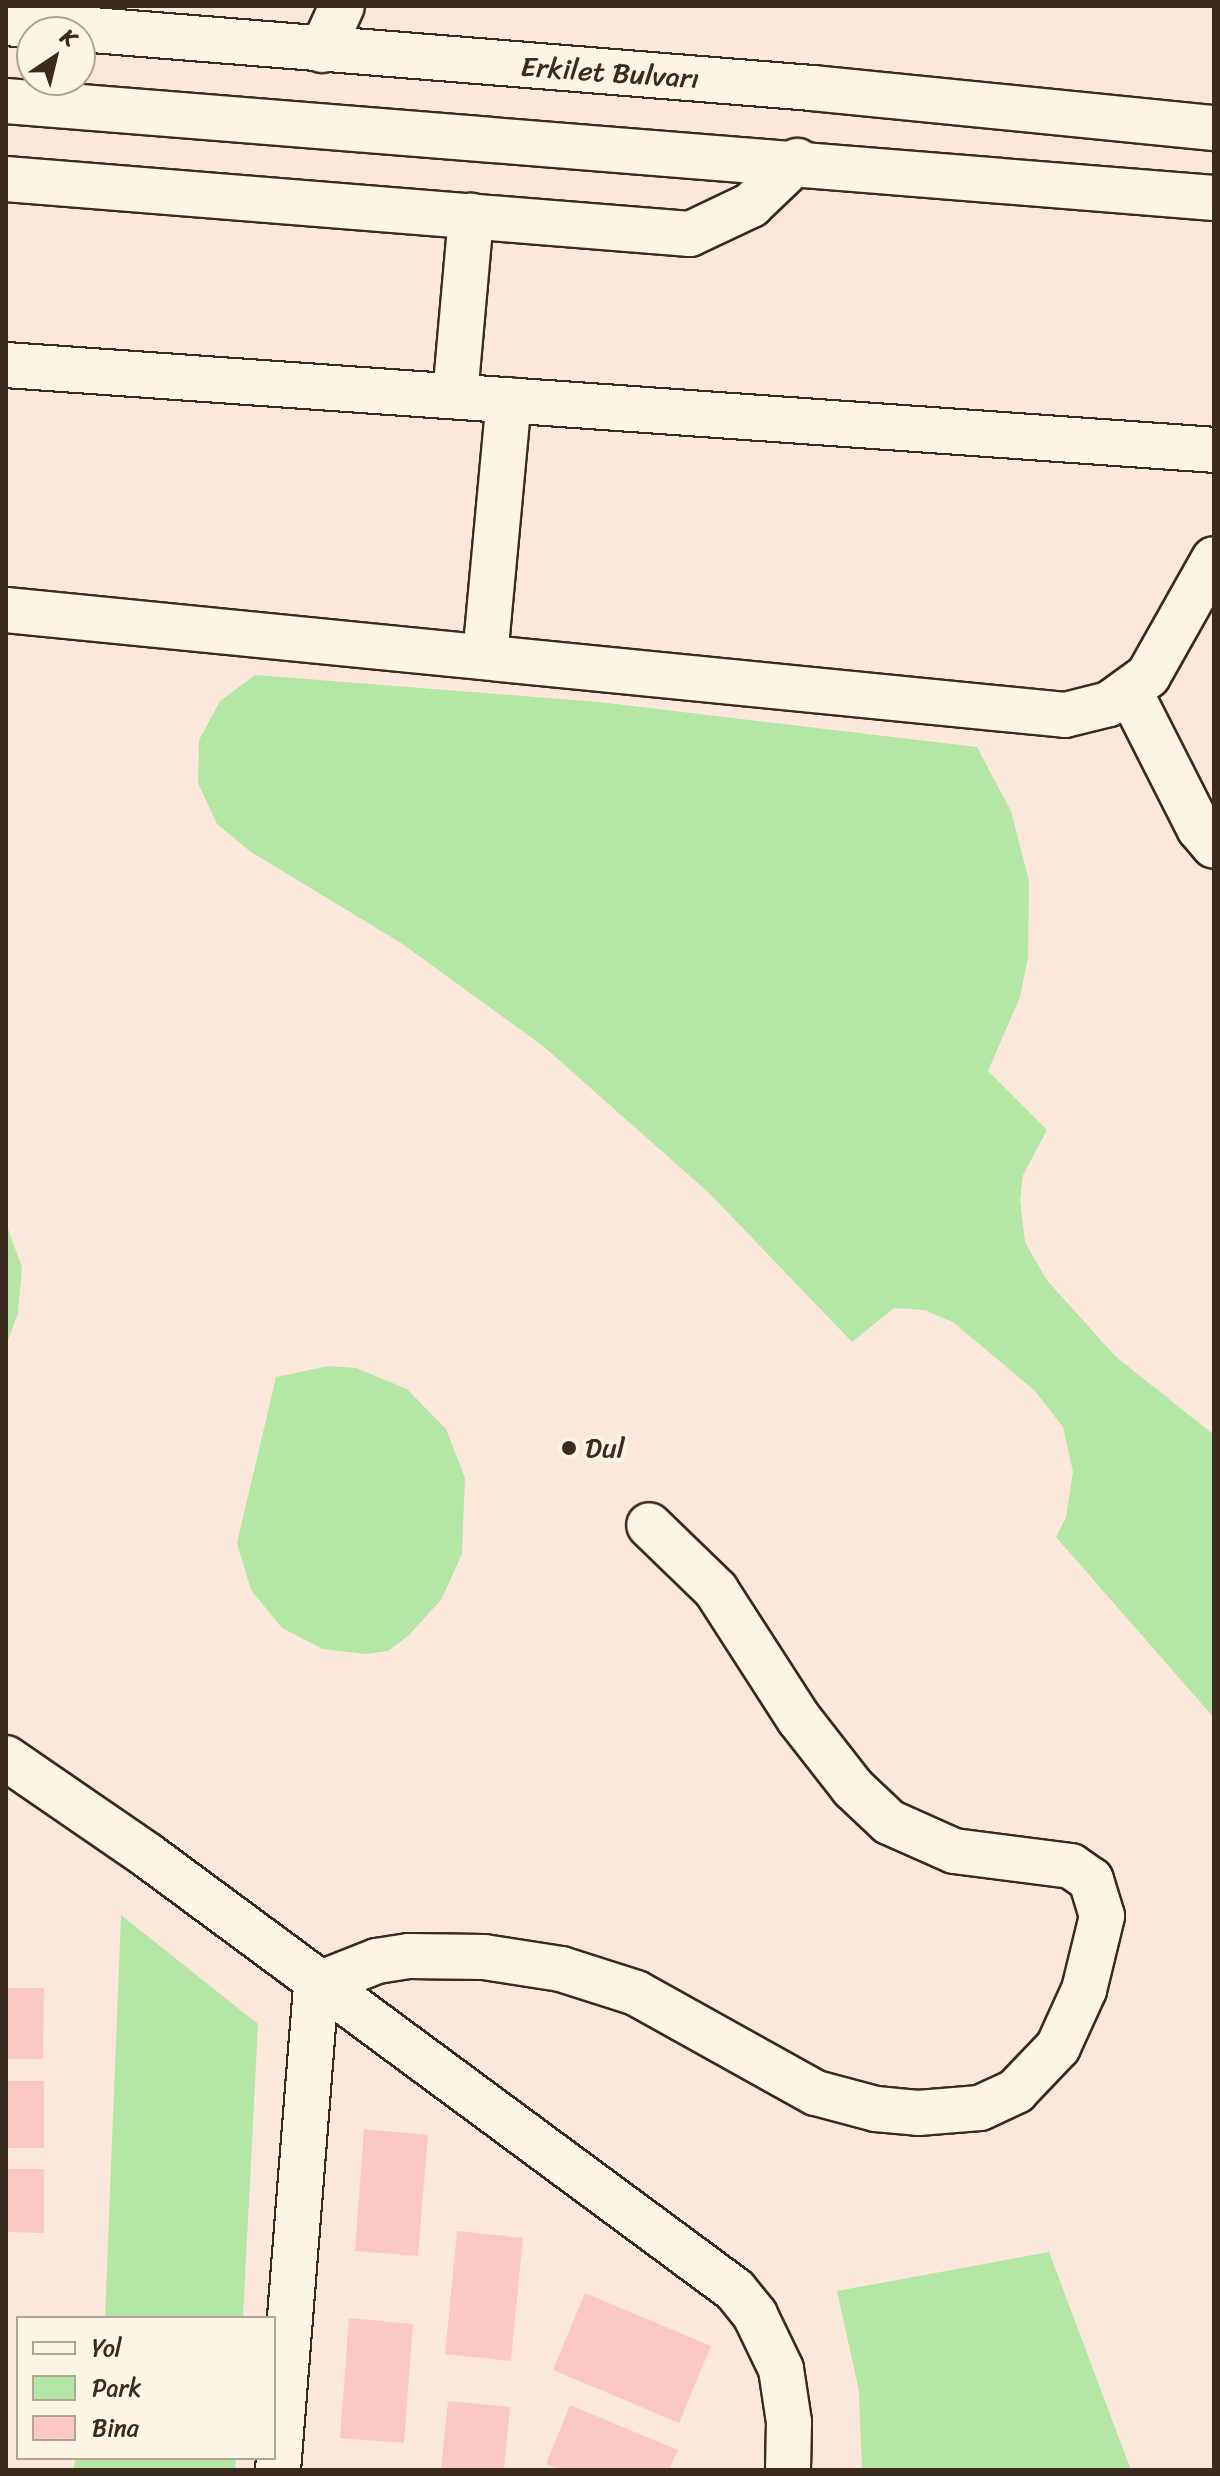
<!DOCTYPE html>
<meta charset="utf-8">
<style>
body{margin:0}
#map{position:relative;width:1220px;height:2476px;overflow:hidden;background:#fbe8da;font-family:Sriracha,sans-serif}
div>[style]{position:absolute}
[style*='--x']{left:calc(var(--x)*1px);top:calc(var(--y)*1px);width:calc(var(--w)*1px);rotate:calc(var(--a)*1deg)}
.green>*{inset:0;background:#b4e6a6}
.building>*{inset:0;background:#facac2}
.roads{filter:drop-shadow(2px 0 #3b2a1e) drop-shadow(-2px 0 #3b2a1e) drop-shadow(0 2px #3b2a1e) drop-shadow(0 -2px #3b2a1e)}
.minor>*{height:44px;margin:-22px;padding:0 22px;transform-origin:22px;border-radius:22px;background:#fcf5e5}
.primary>*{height:44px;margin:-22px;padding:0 22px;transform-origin:22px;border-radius:22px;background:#fcf5e5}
.dots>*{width:22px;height:22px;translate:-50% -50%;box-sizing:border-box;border:4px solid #fcf5e5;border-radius:50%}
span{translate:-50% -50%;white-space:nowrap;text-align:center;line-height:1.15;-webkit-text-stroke:8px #fcf5e5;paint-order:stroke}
.street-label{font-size:28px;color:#3b2a1e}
.poi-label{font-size:28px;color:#3b2a1e}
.left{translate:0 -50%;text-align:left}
.frame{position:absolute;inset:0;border:8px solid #3b2a1e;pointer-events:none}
.legend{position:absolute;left:16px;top:2316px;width:260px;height:144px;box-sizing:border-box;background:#fcf5e5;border:2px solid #afa495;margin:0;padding:10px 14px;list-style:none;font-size:24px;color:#3b2a1e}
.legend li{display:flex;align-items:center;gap:16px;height:40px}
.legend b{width:40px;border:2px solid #afa495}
.north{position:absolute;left:16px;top:16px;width:80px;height:80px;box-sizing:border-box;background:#fcf5e5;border:2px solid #afa495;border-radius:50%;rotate:35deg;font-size:22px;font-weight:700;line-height:32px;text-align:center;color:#3b2a1e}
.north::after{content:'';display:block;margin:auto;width:28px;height:36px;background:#3b2a1e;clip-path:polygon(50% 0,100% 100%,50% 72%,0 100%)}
</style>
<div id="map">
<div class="green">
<div style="clip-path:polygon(255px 675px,599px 702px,977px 747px,1011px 811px,1029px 881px,1028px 957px,1020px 997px,988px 1071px,1047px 1130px,1023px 1175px,1020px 1200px,1025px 1242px,1046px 1279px,1115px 1356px,1214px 1435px,1214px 1718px,1056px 1537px,1066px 1517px,1073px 1472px,1063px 1427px,1034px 1390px,953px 1322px,924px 1310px,894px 1308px,852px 1342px,709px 1193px,543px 1046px,401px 943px,251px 852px,217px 824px,198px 783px,199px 740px,220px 701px)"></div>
<div style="clip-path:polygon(6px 1224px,22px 1267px,18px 1313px,6px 1346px)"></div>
<div style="clip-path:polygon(329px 1366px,356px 1368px,407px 1389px,446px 1429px,465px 1478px,462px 1554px,441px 1600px,408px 1636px,388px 1651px,366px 1654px,323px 1649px,282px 1628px,251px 1590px,237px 1543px,276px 1377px)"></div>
<div style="clip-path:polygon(121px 1915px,258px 2024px,243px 2318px,105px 2318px)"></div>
<div style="clip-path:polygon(1049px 2252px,1131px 2470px,862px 2470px,859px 2391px,837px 2291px)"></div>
<div style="clip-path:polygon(76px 2458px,236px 2458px,235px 2470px,73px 2470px)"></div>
</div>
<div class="building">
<div style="clip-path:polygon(6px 1988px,44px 1988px,43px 2059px,6px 2059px)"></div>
<div style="clip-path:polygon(6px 2081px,44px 2081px,44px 2148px,6px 2148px)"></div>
<div style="clip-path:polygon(364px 2129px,428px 2135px,418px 2256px,355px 2251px)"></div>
<div style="clip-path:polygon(6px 2169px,44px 2169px,44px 2233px,6px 2232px)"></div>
<div style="clip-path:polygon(457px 2231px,523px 2238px,511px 2361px,445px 2354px)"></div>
<div style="clip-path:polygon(585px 2293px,711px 2346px,679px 2423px,553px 2370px)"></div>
<div style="clip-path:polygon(349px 2318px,413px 2324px,404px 2443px,340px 2438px)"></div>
<div style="clip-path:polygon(448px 2401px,510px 2407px,504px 2470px,441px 2470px)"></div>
<div style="clip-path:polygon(570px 2405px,678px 2450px,669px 2470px,560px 2470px,546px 2464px)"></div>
</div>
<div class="roads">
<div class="minor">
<div style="--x:322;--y:50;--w:48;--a:-65.6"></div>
<div style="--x:6;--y:179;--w:686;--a:4.6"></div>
<div style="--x:690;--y:234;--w:68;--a:-25.4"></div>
<div style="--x:751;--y:205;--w:64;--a:-43.7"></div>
<div style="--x:6;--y:365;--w:1211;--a:4.02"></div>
<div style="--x:455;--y:396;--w:181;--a:-84.9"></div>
<div style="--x:6;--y:610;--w:1064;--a:5.66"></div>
<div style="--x:1065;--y:715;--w:45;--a:-14"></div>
<div style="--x:1109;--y:704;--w:48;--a:-35.7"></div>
<div style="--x:1148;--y:676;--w:134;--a:-60.6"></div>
<div style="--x:485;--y:657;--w:258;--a:-84.7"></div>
<div style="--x:1130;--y:692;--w:153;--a:63.1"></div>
<div style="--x:1199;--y:828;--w:23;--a:50"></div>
<div style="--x:6;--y:1758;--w:171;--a:34.5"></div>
<div style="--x:147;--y:1855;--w:731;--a:36.49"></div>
<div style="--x:735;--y:2290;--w:32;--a:51"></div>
<div style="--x:755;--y:2315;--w:60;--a:64.3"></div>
<div style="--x:781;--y:2369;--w:54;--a:81.4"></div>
<div style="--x:789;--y:2422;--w:48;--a:91.2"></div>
<div style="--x:278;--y:2470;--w:486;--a:-85.5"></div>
<div style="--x:316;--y:1985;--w:66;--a:-21.5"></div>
<div style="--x:377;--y:1961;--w:32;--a:-9"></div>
<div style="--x:409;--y:1956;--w:75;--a:0.8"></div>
<div style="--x:484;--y:1957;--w:78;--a:8.9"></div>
<div style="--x:561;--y:1969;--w:79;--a:17.7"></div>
<div style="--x:636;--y:1993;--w:206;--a:29.1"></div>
<div style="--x:816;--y:2093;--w:62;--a:14.9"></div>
<div style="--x:876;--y:2109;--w:42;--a:5.4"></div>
<div style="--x:918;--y:2113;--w:62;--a:-4.6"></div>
<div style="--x:980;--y:2108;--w:40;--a:-25"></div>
<div style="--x:1016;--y:2091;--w:61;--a:-46.3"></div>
<div style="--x:1058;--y:2047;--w:63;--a:-65.5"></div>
<div style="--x:1084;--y:1990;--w:76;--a:-76.3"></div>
<div style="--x:1102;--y:1916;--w:38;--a:-107"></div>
<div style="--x:1091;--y:1880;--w:24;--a:-145"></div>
<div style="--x:1071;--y:1866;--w:118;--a:-172.7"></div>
<div style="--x:954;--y:1851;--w:71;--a:-156"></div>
<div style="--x:889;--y:1822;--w:50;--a:-136.6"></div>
<div style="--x:853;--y:1788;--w:88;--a:-128"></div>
<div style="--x:799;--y:1719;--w:153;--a:-122.8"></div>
<div style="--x:716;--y:1590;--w:93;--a:-135.9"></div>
</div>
<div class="primary">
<div style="--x:6;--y:23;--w:809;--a:4.61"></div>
<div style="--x:812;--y:88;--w:404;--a:5.7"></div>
<div style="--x:6;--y:101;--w:1212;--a:4.59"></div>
</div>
</div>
<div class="dots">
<div style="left:569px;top:1448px;background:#3b2a1e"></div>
</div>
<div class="street-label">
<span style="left:610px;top:73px;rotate:4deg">Erkilet Bulvarı</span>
</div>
<div class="poi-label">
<span class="left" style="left:585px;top:1448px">Dul</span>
</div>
<div class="frame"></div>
<ul class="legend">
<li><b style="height:10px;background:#fcf5e5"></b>Yol</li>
<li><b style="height:22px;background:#b4e6a6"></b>Park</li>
<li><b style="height:22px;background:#facac2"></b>Bina</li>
</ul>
<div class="north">K</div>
</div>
